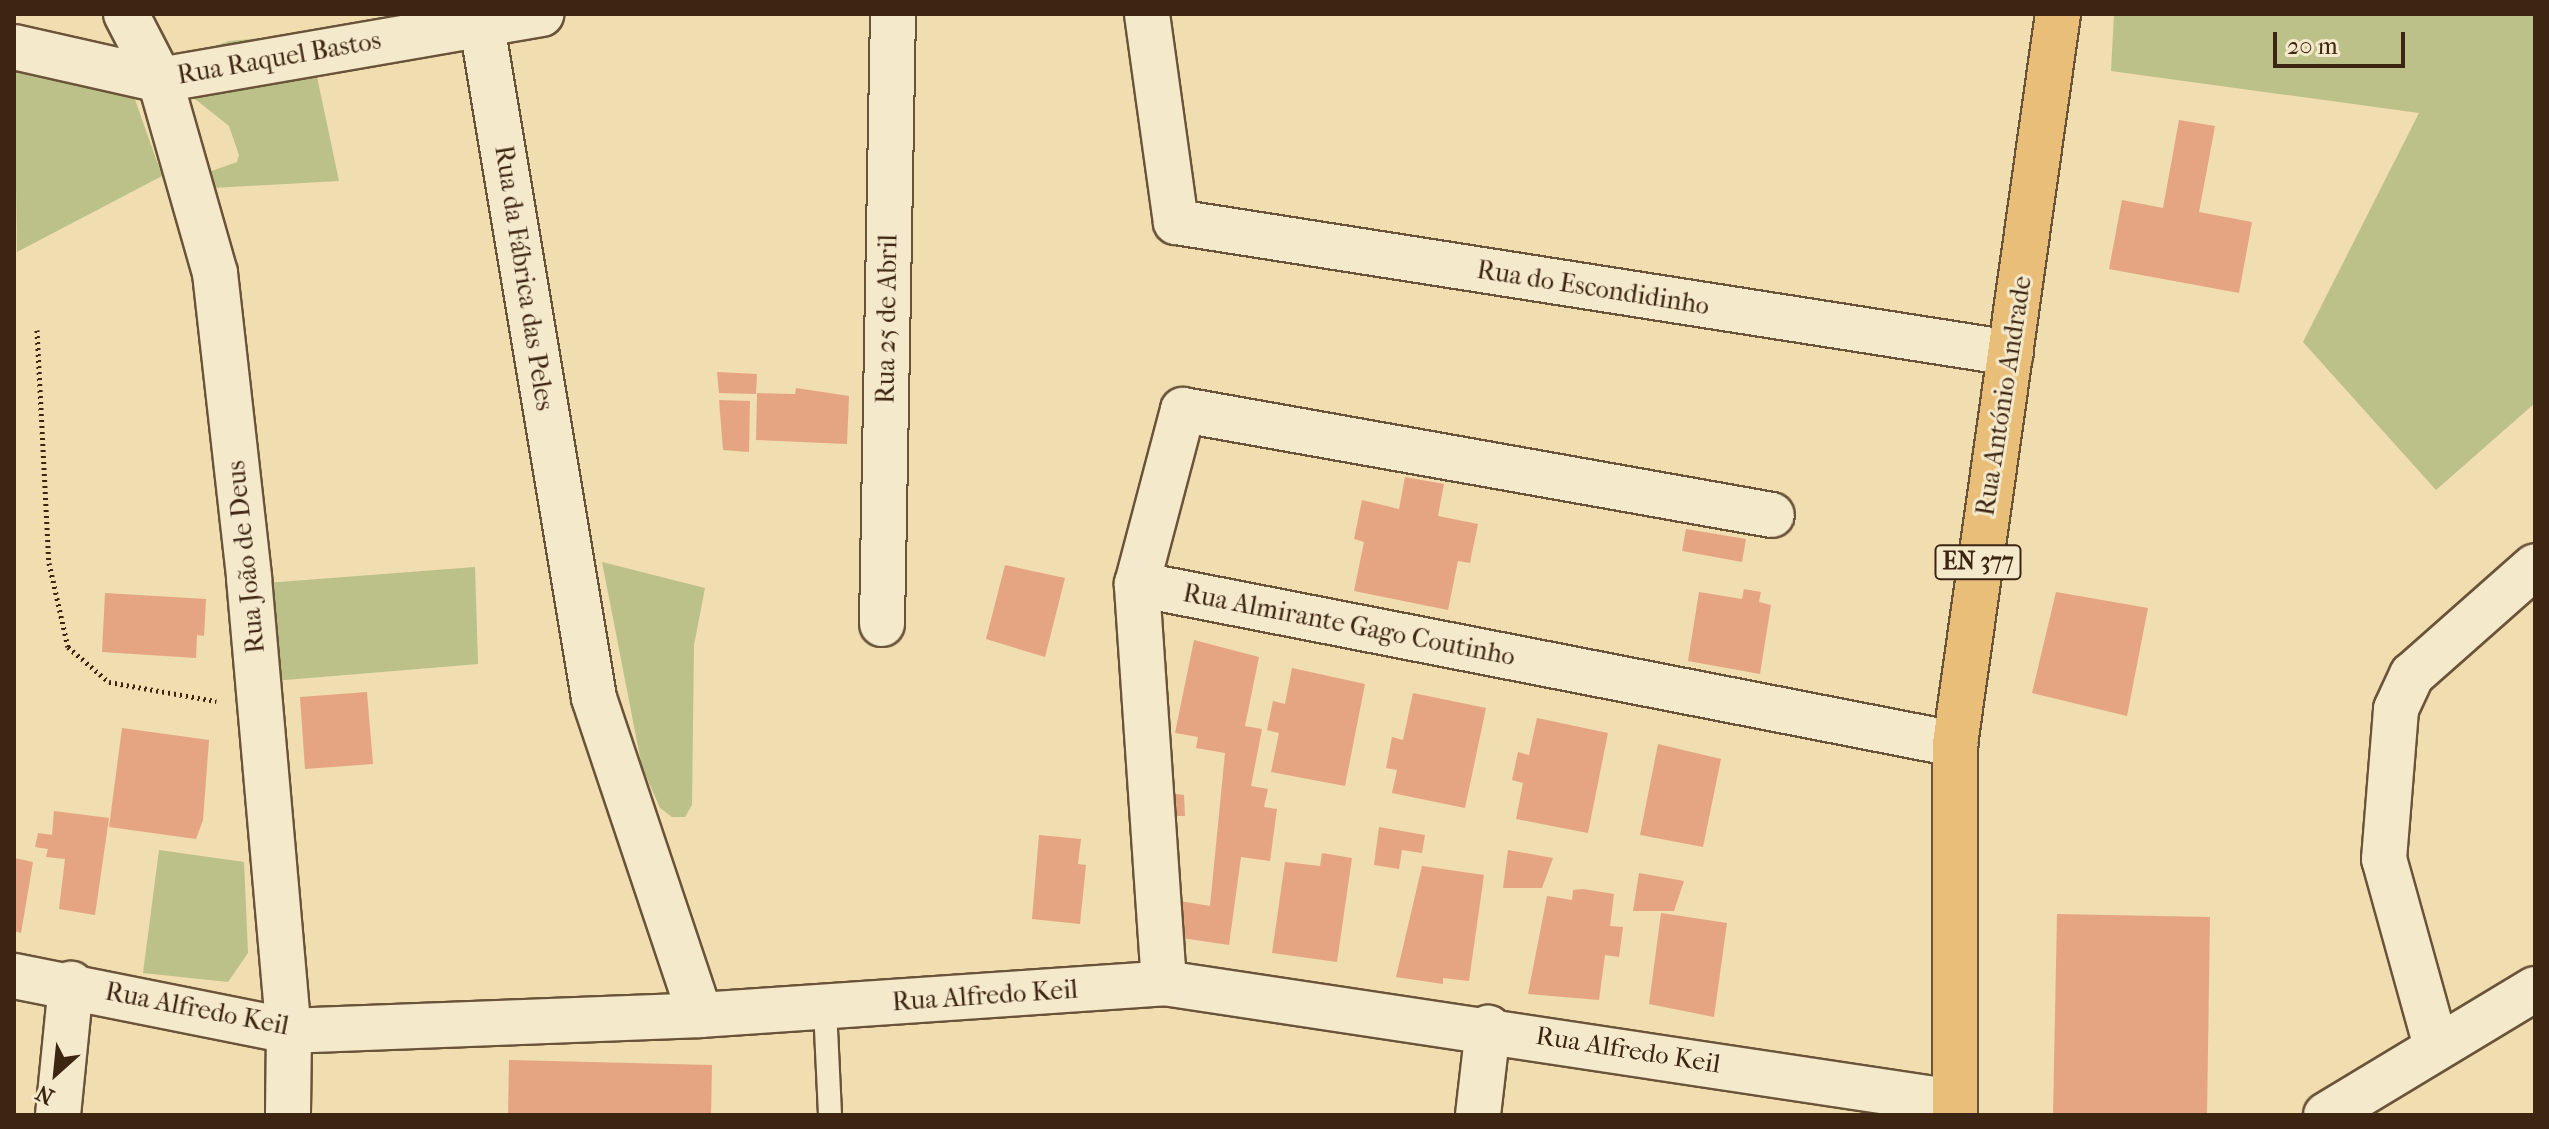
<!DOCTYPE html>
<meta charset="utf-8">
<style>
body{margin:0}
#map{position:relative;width:2549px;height:1129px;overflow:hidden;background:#f0ddb0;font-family:"IM FELL French Canon",serif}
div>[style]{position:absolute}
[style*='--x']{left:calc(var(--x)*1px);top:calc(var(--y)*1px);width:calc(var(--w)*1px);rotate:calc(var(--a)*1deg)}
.green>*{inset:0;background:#bcc089}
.building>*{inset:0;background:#e5a583}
.path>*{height:5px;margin-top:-2.5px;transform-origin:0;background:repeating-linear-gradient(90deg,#3d2611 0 2px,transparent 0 6px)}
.roads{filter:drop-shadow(2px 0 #6a5439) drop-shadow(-2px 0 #6a5439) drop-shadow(0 2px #6a5439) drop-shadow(0 -2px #6a5439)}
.lane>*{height:22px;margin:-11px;padding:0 11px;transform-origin:11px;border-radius:11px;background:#f5e9cc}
.street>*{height:44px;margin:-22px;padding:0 22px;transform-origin:22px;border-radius:22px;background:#f5e9cc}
.primary>*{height:44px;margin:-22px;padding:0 22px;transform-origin:22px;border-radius:22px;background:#e8be78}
span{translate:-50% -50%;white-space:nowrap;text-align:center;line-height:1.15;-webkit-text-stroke:6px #f5e9cc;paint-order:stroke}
.shield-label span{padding:2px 6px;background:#f5e9cc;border:2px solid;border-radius:6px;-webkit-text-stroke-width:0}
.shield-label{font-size:24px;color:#3d2611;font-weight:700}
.street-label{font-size:26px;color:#3d2611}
.frame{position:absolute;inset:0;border:16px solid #3d2611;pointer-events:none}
.north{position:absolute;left:16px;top:1033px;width:80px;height:80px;-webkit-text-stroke:6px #f5e9cc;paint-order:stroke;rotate:207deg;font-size:22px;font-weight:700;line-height:32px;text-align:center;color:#3d2611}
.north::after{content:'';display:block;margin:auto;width:28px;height:36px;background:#3d2611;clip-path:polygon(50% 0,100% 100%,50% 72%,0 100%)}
.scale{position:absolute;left:2273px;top:32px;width:132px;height:36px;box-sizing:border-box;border:4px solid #3d2611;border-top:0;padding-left:10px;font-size:24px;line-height:28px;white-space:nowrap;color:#3d2611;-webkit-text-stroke:6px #f5e9cc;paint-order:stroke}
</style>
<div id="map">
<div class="green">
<div style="clip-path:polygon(2114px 14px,2535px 14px,2535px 403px,2436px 490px,2303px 342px,2419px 113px,2111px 71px)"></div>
<div style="clip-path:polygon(308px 34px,339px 181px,213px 188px,209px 172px,237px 162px,239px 155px,229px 126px,190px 95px,187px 56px,229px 41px)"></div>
<div style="clip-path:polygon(14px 55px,132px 91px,162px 176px,17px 252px)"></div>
<div style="clip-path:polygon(602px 562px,705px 588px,694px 645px,692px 805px,685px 817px,672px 817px,660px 808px,642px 767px)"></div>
<div style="clip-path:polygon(475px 567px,478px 664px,273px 681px,266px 583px)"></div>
<div style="clip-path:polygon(159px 850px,244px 862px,248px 953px,228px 982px,143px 973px)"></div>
</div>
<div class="building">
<div style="clip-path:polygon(2179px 120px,2215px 126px,2199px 212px,2252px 222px,2239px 293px,2109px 269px,2122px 200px,2163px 208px)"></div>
<div style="clip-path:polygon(717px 372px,757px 374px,756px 394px,719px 393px)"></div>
<div style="clip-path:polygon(796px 388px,849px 396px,847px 444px,756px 440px,757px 393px,795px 394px)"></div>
<div style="clip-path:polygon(719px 400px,750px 401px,749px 452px,723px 450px)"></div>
<div style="clip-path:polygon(1405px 477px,1444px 484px,1438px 516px,1478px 524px,1470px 563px,1458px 561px,1448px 610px,1354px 591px,1364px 542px,1354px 539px,1362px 500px,1399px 509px)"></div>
<div style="clip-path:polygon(1686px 529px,1746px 539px,1742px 562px,1682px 551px)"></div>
<div style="clip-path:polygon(1005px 565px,1065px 578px,1045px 657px,986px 639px)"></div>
<div style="clip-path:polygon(1744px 589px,1761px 592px,1759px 602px,1771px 605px,1760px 674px,1688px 661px,1699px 592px,1742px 599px)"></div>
<div style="clip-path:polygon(2056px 592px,2148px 608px,2127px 716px,2032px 693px)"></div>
<div style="clip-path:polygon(105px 593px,206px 599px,204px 636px,197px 635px,196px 658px,102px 652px)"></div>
<div style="clip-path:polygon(1194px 640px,1259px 657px,1245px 726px,1262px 729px,1251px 786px,1268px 789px,1264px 807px,1277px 809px,1270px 861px,1241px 857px,1229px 945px,1182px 938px,1180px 901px,1210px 906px,1225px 753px,1196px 748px,1198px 737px,1175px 733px)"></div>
<div style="clip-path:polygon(1292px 668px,1365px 684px,1345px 786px,1271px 772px,1279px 733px,1267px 730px,1273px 701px,1285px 704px)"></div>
<div style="clip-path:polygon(367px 692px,373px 764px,305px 769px,300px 697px)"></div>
<div style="clip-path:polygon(1413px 693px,1486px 708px,1465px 808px,1392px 793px,1397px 770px,1386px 768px,1392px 737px,1403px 740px)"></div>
<div style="clip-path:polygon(1537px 718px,1608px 733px,1588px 833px,1516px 819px,1523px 783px,1512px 780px,1518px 752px,1529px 755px)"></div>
<div style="clip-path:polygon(122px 728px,209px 740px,203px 820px,196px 839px,109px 827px)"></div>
<div style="clip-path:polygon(1658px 744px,1721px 759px,1703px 847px,1640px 835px)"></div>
<div style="clip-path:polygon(1168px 793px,1184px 795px,1185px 816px,1170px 816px)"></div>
<div style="clip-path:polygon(54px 811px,109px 818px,95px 915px,59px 909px,65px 859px,46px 857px,48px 849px,35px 847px,38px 833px,52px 835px)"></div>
<div style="clip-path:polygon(1379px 827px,1425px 835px,1422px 853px,1402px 850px,1399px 869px,1374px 865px)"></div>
<div style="clip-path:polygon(1039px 835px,1081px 839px,1078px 864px,1086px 865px,1080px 924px,1032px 919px)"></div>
<div style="clip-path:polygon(1508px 850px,1553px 858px,1542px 888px,1503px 888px)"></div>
<div style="clip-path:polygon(1322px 853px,1352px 858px,1337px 962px,1272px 953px,1285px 862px,1320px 866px)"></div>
<div style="clip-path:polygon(14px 858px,33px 862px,21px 933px,14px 931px)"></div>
<div style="clip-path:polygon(1422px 866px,1484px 875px,1469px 981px,1443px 978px,1443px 984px,1396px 977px)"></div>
<div style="clip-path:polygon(1639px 873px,1684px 881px,1674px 911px,1633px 911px)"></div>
<div style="clip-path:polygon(1583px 889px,1614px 894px,1610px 926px,1623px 927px,1619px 957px,1605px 955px,1599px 1000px,1528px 994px,1547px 896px,1572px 900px,1573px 890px)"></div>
<div style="clip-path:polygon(1661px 913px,1727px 923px,1714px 1017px,1649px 1004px)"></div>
<div style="clip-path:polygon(2057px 914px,2210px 917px,2207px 1115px,2053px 1115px)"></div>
<div style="clip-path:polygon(509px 1060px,712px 1065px,711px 1115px,508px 1115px)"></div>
</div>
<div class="path">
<div style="--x:37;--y:330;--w:233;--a:87.1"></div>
<div style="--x:49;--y:563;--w:86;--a:77.3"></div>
<div style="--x:68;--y:647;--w:54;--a:40.5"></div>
<div style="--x:109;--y:682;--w:109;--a:10.1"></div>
</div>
<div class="roads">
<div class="lane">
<div style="--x:825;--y:1008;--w:107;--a:87.3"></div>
</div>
<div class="street">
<div style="--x:126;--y:14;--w:74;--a:62.7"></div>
<div style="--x:160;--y:80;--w:201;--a:74.1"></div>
<div style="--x:215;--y:273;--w:307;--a:83.6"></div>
<div style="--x:249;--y:578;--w:455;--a:85"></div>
<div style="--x:289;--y:1031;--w:84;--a:90.7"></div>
<div style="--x:480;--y:14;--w:693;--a:80.54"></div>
<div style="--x:594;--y:698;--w:334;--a:71.5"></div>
<div style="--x:1147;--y:14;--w:210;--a:82.1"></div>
<div style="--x:1176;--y:222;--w:845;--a:8.92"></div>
<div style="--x:14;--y:47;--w:150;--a:12.7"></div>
<div style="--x:160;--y:80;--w:387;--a:-9.8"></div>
<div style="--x:1137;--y:584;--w:180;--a:-75.2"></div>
<div style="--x:1183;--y:410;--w:598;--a:10.11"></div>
<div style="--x:882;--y:624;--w:610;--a:-88.97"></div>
<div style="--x:14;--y:976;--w:280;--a:11.3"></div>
<div style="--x:289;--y:1031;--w:411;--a:-2.2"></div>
<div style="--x:700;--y:1015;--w:465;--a:-3.9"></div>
<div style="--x:1164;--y:983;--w:799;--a:8.57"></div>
<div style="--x:1164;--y:983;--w:400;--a:-93.9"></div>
<div style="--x:1137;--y:584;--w:834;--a:11.07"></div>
<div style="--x:2436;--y:1046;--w:194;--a:-105.5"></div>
<div style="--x:2384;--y:859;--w:150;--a:-85.4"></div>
<div style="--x:2396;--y:709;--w:38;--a:-65"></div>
<div style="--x:2412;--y:675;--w:164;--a:-41.5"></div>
<div style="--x:58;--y:1115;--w:132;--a:-84.3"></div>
<div style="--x:1478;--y:1115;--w:88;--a:-83.4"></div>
<div style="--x:2326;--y:1115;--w:244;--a:-31.1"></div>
</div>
<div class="primary">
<div style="--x:1955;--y:1115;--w:371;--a:-90"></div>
<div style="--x:1955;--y:744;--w:737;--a:-81.97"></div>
</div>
</div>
<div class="shield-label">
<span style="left:1978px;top:562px">EN 377</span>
</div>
<div class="street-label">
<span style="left:279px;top:58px;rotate:-10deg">Rua Raquel Bastos</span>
<span style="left:524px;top:278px;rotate:81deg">Rua da Fábrica das Peles</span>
<span style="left:1593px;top:288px;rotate:9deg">Rua do Escondidinho</span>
<span style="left:887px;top:319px;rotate:-89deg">Rua 25 de Abril</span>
<span style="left:2004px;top:396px;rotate:-81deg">Rua António Andrade</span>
<span style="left:246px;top:557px;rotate:-96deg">Rua João de Deus</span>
<span style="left:1349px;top:625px;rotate:11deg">Rua Almirante Gago Coutinho</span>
<span style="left:985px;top:996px;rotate:-4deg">Rua Alfredo Keil</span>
<span style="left:197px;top:1009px;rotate:11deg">Rua Alfredo Keil</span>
<span style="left:1628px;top:1050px;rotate:9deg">Rua Alfredo Keil</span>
</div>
<div class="frame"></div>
<div class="north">N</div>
<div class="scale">20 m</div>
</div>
